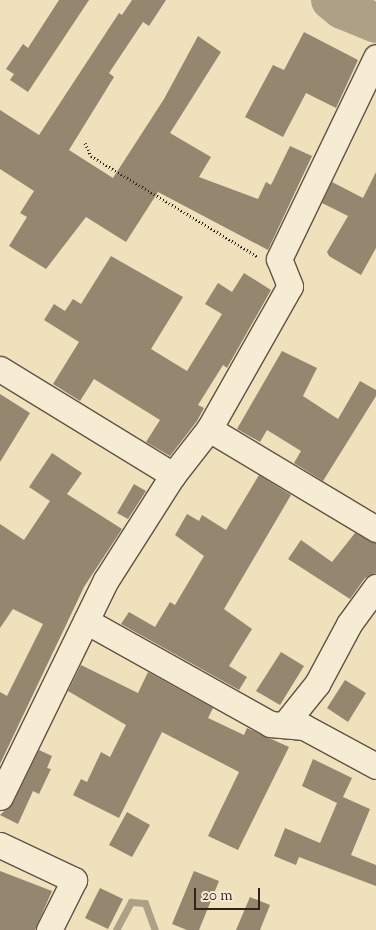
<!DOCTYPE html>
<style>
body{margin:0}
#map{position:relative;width:376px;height:930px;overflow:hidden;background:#efe1bc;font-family:"Sorts Mill Goudy",serif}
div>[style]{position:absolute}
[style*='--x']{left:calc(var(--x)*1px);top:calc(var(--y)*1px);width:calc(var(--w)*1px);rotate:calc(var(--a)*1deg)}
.stream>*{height:7px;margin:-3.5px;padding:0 3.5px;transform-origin:3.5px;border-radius:3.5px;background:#aea086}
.river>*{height:40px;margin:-20px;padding:0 20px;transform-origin:20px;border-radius:20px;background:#aea086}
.building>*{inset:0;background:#94866f}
.path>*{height:3px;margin-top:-1.5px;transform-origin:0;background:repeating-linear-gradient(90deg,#31231c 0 1px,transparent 0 3.5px)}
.roads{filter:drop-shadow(1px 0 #605244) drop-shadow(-1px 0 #605244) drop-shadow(0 1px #605244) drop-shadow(0 -1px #605244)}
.minor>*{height:25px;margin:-12.5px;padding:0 12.5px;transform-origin:12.5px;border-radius:12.5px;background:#f5ecd3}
span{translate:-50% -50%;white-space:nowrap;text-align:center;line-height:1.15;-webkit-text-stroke:4.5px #f5ecd3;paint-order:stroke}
.scale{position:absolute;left:194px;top:888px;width:66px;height:22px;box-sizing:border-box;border:2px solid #31231c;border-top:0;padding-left:6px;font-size:15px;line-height:18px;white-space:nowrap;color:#31231c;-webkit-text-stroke:4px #f5ecd3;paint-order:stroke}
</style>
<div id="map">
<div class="stream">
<div style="--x:116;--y:930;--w:32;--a:-62"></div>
<div style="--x:131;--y:902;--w:14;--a:4"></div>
<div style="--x:145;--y:903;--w:29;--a:70"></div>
</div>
<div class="river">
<div style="--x:331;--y:0;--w:14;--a:39"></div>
<div style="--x:342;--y:9;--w:37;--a:22"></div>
</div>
<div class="building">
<div style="clip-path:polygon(59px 0,89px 0,28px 92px,10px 80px,14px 74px,6px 69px,23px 44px,28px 48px)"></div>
<div style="clip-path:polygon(132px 0,166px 0,149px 26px,143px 22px,109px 73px,114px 77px,69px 150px,113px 178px,164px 99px,198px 36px,221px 52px,170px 133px,211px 157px,199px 177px,258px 199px,266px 182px,271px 185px,290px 146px,312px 156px,268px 250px,158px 192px,126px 242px,86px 217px,46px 269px,9px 246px,27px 217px,20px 213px,34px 191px,0 169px,0 110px,39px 135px,119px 13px,122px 15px)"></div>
<div style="clip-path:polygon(304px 32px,358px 60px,336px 108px,306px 93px,283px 137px,245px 117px,273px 65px,284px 70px)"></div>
<div style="clip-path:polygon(376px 172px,376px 248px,361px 275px,329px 256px,327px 252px,348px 216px,322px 203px,332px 182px,363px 198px)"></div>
<div style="clip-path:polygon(111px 256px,183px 297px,151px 349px,187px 371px,222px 314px,205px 304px,218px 283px,232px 292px,244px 273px,271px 290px,227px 368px,223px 365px,198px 405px,204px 408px,197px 421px,170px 456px,146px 442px,160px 420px,94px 379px,80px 401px,53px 384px,79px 342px,44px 320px,54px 304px,65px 311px,73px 299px,81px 304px)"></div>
<div style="clip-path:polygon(282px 351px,317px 368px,303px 396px,338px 419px,360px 381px,376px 390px,376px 396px,323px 481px,294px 463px,301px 451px,267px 430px,260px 442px,237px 429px)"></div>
<div style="clip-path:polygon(0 394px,30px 413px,0 462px)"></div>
<div style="clip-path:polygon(52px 453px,82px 473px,67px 494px,122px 529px,84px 587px,0 764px,0 692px,7px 696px,43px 624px,13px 609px,0 628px,0 524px,24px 540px,50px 501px,29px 487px)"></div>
<div style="clip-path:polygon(259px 475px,291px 495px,224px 609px,252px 629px,229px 666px,247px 677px,239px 690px,121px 624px,129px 612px,155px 627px,170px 602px,175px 605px,204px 556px,175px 535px,187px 514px,199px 521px,202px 515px,226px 530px)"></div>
<div style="clip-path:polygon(134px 484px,146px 491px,128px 519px,117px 513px)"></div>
<div style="clip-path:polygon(355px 533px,376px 543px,376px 573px,365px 578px,350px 599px,288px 559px,301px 540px,332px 562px)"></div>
<div style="clip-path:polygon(281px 652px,304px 666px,280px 705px,256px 691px)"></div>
<div style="clip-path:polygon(81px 665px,138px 693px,148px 672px,213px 708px,208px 718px,244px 735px,247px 728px,289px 747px,238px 850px,208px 836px,239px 772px,162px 732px,119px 818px,73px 795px,81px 779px,87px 782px,101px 752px,110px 757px,126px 725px,68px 691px)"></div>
<div style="clip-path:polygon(345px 680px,366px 693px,348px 722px,327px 708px)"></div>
<div style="clip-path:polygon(39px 750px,52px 756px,47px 768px,51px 769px,39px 794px,33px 791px,18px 824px,0 815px,13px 803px)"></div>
<div style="clip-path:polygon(313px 759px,352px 778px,343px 797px,370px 809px,351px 855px,376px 865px,376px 886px,299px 857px,296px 865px,274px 856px,285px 828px,320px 843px,337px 803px,302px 786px)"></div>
<div style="clip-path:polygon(127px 812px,150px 825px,132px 857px,109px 845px)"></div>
<div style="clip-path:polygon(0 871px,52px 891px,35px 930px,0 930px)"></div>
<div style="clip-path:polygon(194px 871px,219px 881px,199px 930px,187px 930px,172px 924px)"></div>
<div style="clip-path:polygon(100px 888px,123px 899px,108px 929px,85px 918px)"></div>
<div style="clip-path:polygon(250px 897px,270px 905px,260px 930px,236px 930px)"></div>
</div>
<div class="path">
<div style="--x:85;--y:143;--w:14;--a:65"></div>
<div style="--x:91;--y:156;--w:194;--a:31.1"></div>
</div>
<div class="roads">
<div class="minor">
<div style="--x:0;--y:369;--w:203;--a:31.5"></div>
<div style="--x:209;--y:429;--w:195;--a:30.9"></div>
<div style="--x:86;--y:621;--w:211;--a:29.2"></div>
<div style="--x:270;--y:724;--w:34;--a:5"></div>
<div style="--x:304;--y:727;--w:82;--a:28.4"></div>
<div style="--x:284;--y:725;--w:53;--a:-51.2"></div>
<div style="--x:317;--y:684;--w:68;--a:-61.9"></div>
<div style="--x:349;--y:624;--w:46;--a:-53.9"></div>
<div style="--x:0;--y:797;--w:242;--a:-64"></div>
<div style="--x:106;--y:580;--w:125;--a:-57.5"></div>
<div style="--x:173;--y:475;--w:58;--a:-52"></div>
<div style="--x:209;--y:429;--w:164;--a:-60.5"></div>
<div style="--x:290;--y:286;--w:29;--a:-112"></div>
<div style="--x:279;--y:259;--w:224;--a:-64.3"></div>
<div style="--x:0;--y:845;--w:82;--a:25.3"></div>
<div style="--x:74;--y:880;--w:56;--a:116.6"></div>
</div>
</div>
<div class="scale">20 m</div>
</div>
